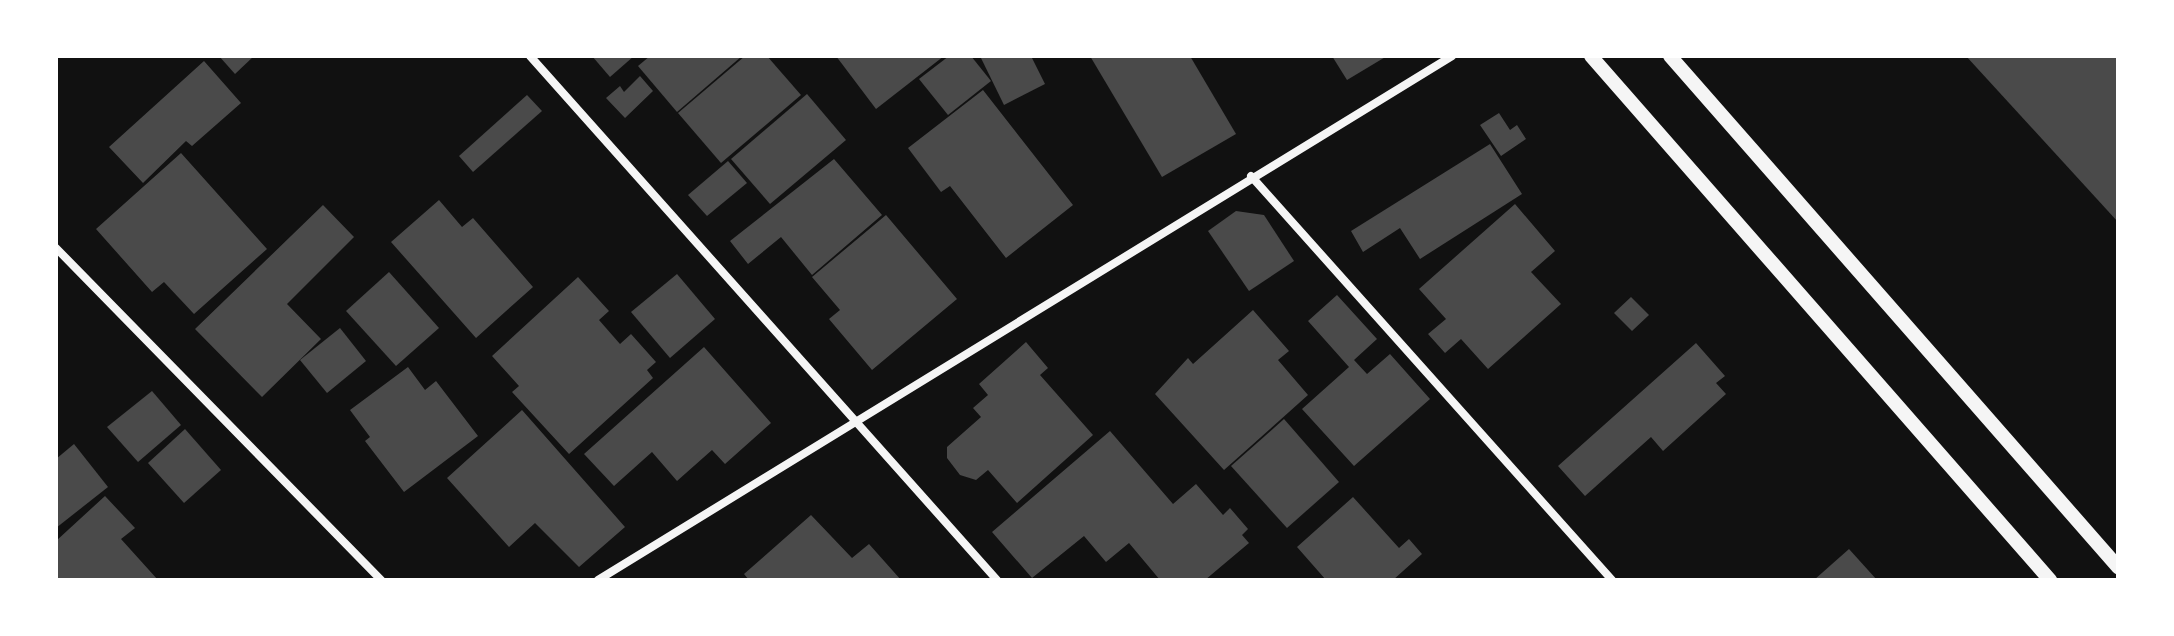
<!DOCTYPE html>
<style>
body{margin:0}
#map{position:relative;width:2174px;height:636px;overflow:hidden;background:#111;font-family:"Nunito Sans",sans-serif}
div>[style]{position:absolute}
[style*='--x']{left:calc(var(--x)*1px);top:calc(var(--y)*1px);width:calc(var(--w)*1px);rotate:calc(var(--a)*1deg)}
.building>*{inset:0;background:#4a4a4a}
.minor>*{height:8px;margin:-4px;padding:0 4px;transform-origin:4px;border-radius:4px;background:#f5f5f5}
.tertiary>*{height:14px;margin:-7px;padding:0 7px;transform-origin:7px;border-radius:7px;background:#f5f5f5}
span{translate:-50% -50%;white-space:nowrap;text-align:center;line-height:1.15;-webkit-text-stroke:6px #fff;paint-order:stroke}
.frame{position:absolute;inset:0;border:58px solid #fff;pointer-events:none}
</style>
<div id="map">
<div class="building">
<div style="clip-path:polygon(219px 56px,254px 56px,235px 74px)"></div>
<div style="clip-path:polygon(592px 56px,634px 56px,610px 77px)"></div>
<div style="clip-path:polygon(650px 56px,742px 56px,677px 112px,638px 66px)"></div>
<div style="clip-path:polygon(745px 56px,767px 56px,801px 95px,721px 163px,678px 113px)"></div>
<div style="clip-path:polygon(836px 56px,944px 56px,876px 109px)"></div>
<div style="clip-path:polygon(949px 56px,971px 56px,991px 81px,948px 115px,919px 79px)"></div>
<div style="clip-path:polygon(980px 56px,1031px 56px,1045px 84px,1004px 105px)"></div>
<div style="clip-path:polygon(1090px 56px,1190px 56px,1236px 134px,1162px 177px)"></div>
<div style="clip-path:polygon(1332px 56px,1387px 56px,1347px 80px)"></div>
<div style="clip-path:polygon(1966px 56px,2118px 56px,2118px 222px)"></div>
<div style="clip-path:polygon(204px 61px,241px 103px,192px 146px,186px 141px,143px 183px,109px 147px)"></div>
<div style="clip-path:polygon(640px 76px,653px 91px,625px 118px,606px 98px,620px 86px,624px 92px)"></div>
<div style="clip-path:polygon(983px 90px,1073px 205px,1006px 258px,950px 186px,941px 192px,908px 148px)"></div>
<div style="clip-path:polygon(807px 94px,846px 140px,770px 204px,731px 159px)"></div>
<div style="clip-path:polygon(527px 95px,542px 111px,473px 172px,459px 156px)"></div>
<div style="clip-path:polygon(1499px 113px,1510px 130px,1517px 125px,1526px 139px,1501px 156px,1480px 125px)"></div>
<div style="clip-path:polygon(1490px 144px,1522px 194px,1420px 259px,1400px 228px,1363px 252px,1351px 231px)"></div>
<div style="clip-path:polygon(181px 153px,267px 249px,194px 314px,164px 282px,152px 292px,96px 229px)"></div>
<div style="clip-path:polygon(834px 159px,882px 215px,812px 275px,781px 237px,748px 264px,730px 241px)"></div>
<div style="clip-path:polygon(728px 161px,747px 183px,707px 216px,688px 195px)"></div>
<div style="clip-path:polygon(439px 200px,462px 227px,473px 218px,533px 287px,476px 338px,391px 242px)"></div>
<div style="clip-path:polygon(1515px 204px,1555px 251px,1531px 272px,1561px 304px,1488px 369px,1461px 339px,1445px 353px,1428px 334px,1446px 319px,1419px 289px)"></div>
<div style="clip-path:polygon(323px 205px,354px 237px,287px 304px,321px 339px,262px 397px,195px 329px)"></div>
<div style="clip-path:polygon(1236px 211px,1264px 215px,1294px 261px,1249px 291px,1208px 231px)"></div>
<div style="clip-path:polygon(886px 215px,957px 299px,872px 370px,829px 319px,840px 310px,812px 277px)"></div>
<div style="clip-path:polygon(389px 272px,439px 328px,396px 366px,346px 311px)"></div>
<div style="clip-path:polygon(677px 274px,715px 319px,670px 358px,631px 312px)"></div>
<div style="clip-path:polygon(578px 277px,609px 311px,599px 320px,620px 344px,631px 334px,656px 362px,647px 370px,653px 378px,569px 454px,512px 392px,519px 386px,492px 356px)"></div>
<div style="clip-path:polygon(1337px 295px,1377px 339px,1354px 360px,1367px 374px,1390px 354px,1430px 399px,1354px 466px,1302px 409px,1349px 367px,1308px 321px)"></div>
<div style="clip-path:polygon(1631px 297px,1649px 315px,1632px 331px,1614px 313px)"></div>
<div style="clip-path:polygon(1253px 310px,1289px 351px,1278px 360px,1308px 395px,1224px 470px,1155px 394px,1188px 358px,1193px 364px)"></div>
<div style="clip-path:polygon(340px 328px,366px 361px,327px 393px,300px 360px)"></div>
<div style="clip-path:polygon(1026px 342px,1048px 368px,1040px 375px,1093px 435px,1017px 503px,988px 470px,976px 480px,960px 475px,947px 458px,947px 447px,981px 417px,973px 408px,988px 395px,979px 384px)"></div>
<div style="clip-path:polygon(1696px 343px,1725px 376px,1716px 383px,1726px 394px,1663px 451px,1651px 437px,1585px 496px,1558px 466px)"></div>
<div style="clip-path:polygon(704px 347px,771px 423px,725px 464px,712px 450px,677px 481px,652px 452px,614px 486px,584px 454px)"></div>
<div style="clip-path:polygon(408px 367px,425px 390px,436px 381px,478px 436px,404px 492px,365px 441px,370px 437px,350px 410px)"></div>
<div style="clip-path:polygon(152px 391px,181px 425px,138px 462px,107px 427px)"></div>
<div style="clip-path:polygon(522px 410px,625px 527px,579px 567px,535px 523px,509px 547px,447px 478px)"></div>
<div style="clip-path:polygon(1284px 419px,1339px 482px,1287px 528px,1231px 466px)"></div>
<div style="clip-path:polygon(185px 429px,221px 470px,184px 503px,148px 463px)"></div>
<div style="clip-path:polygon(1110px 431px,1173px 504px,1196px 484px,1223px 515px,1230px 508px,1248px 529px,1242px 535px,1249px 543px,1205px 580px,1160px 580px,1129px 543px,1106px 562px,1084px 536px,1032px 578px,992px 532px)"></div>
<div style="clip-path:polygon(74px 444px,108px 487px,56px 528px,56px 459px)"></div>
<div style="clip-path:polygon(105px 496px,135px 528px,121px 539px,158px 580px,56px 580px,56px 541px)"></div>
<div style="clip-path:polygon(1353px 497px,1399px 548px,1409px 539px,1422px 554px,1393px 580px,1326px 580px,1297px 547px)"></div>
<div style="clip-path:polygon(811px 515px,852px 558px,869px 544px,901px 580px,749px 580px,744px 574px)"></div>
<div style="clip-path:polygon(1849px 549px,1877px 580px,1814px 580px)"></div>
</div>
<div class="minor">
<div style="--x:530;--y:56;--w:702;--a:48.29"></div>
<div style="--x:1251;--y:176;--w:542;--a:48.22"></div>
<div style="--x:56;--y:248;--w:465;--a:45.6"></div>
<div style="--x:598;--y:580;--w:1002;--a:-31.53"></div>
</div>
<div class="tertiary">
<div style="--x:1591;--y:56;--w:697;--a:48.78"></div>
<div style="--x:1670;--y:56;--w:680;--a:48.76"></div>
</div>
<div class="frame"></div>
</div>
